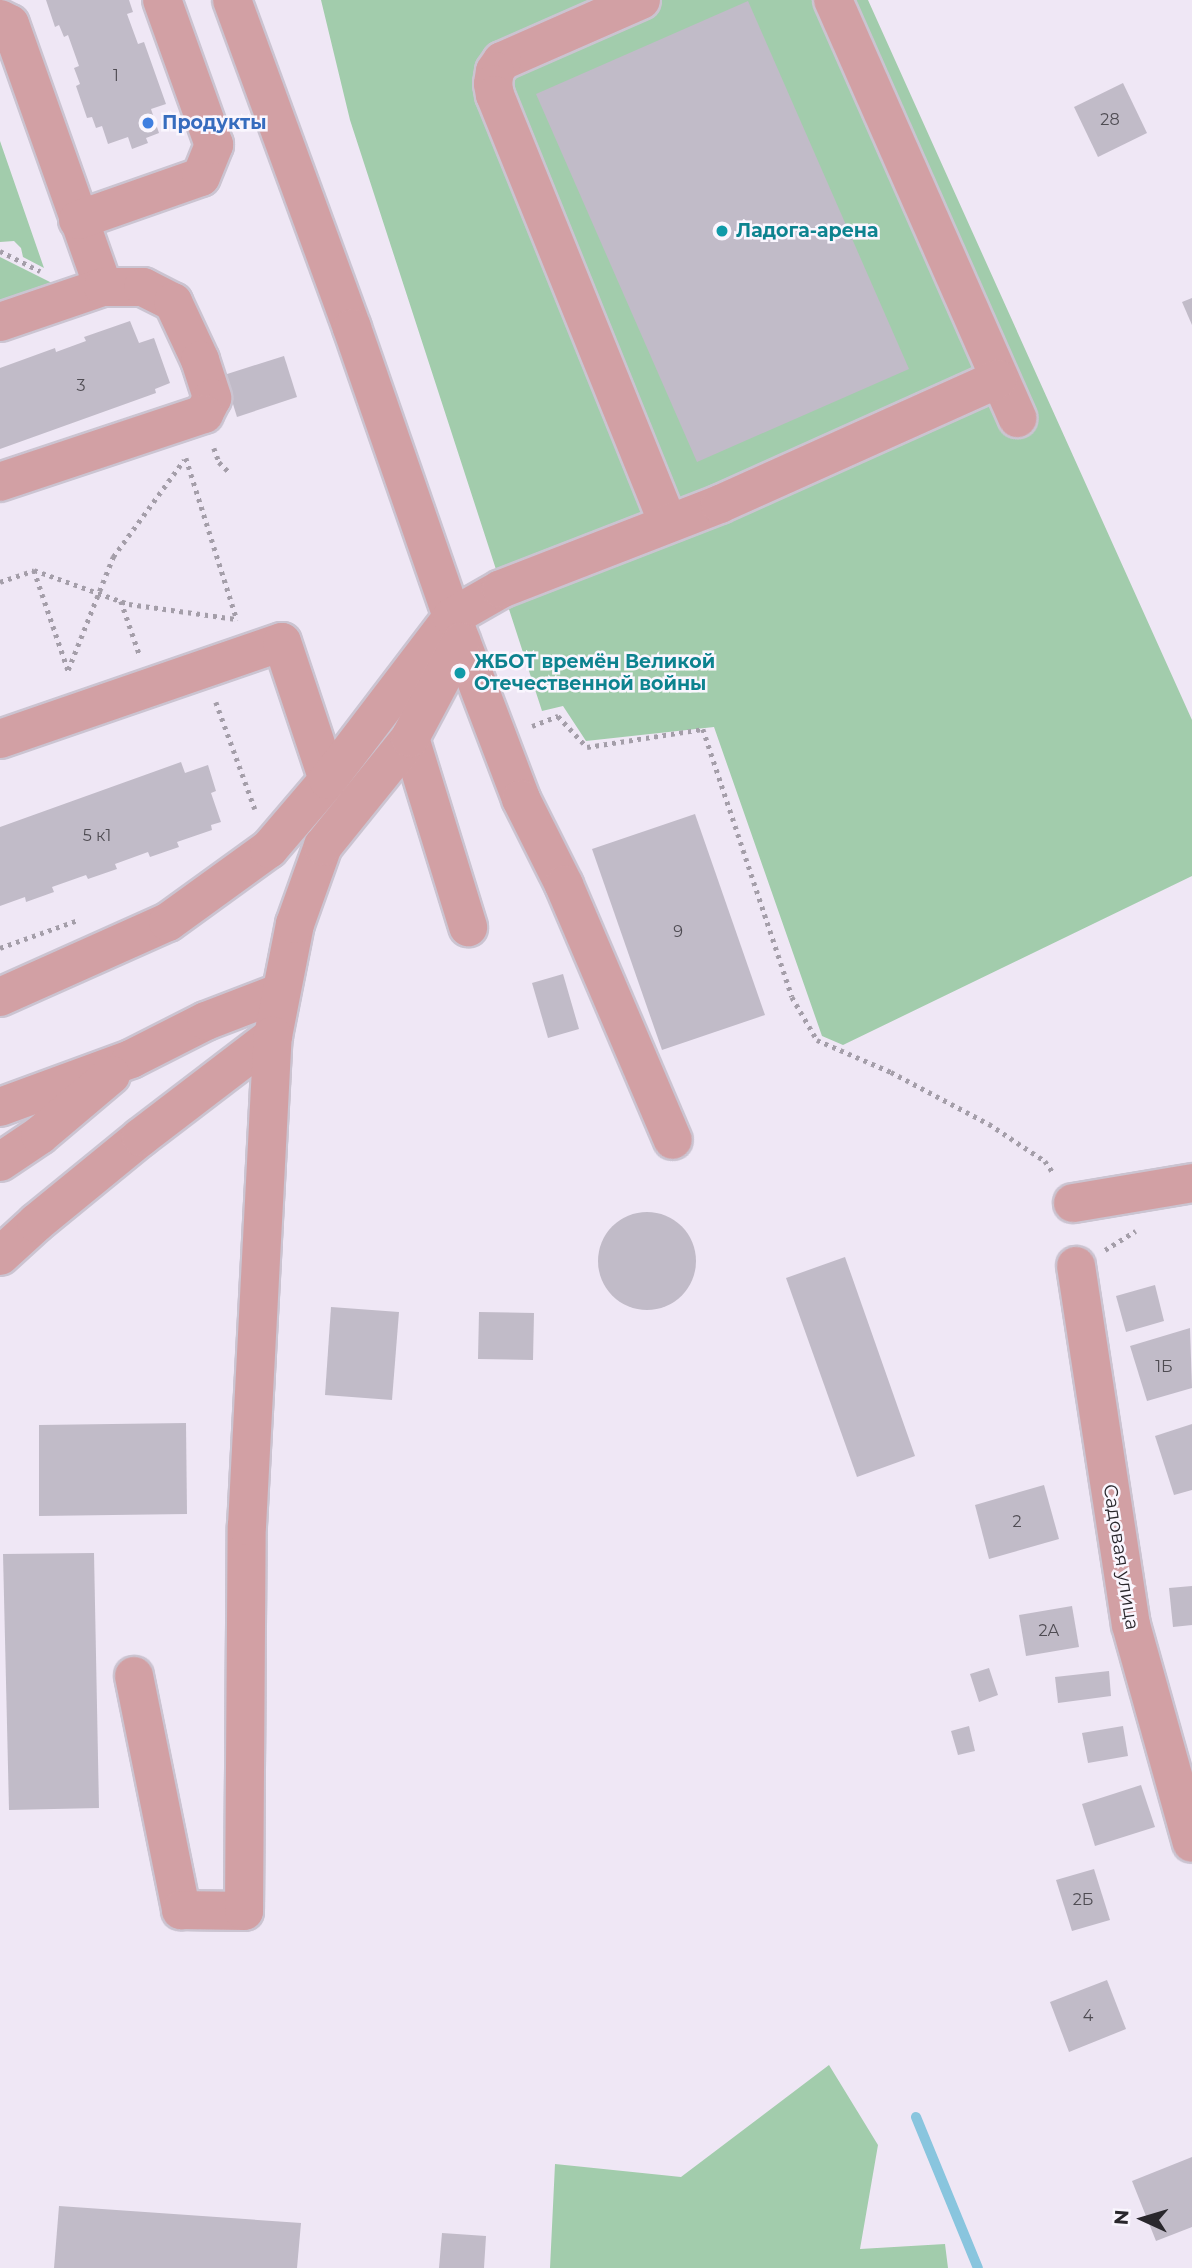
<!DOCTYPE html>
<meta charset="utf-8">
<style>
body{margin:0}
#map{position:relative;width:1192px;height:2268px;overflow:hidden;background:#efe7f5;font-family:Montserrat,sans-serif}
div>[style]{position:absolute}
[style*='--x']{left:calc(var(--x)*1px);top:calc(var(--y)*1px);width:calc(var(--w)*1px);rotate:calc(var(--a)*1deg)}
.green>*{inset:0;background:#a2ccac}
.stream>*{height:10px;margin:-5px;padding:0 5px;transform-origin:5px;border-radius:5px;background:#89c5de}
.building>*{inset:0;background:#c1bbc8}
.round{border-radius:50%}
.path>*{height:4.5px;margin-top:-2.25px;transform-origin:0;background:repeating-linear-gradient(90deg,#a49ea9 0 3.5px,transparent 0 8.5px)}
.roads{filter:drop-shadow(2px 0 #cbc4d1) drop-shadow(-2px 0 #cbc4d1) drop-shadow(0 2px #cbc4d1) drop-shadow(0 -2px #cbc4d1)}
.minor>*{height:38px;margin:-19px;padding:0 19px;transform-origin:19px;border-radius:19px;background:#d2a0a4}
.dots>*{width:19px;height:19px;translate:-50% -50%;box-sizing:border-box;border:4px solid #faf6fe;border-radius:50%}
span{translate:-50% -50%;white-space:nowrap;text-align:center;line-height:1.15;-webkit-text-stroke:5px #faf6fe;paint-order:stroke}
.number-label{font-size:16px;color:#4f4c53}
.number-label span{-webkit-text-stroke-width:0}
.shop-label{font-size:19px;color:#366cbe;font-weight:700}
.left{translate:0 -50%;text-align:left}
.culture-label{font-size:19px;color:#0d838f;font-weight:700}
.street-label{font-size:19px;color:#29272c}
.north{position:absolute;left:1108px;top:2184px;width:70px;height:70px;-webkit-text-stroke:5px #faf6fe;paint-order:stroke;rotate:274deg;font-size:19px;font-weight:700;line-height:28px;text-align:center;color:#29272c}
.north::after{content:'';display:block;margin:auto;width:24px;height:32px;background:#29272c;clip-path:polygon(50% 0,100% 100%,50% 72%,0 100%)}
</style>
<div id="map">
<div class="green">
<div style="clip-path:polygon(321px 0,868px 0,1192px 720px,1192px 876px,843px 1045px,822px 1036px,714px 727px,586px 741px,563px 706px,542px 711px,350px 120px)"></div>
<div style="clip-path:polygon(0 141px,44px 268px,23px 257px,21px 248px,14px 241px,0 242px)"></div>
<div style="clip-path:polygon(0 257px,52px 283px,0 301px)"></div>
<div style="clip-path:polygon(829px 2065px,878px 2145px,860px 2249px,945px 2244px,948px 2268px,550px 2268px,555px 2164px,681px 2177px)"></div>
</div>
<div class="stream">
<div style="--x:916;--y:2117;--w:163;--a:67.7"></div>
</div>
<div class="building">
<div style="clip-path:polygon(46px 0,129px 0,133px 12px,127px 14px,138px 44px,144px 42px,166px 104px,151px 109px,159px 133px,146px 138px,148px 143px,132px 149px,128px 137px,108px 144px,102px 126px,96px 128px,92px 117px,87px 118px,76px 86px,80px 84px,74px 68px,79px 66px,68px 35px,64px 37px,59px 25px,55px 27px)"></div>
<div style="clip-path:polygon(748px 1px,909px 369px,697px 462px,536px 94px)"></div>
<div style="clip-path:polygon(1123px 83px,1147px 133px,1098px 157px,1074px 107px)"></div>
<div style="clip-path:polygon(1192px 298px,1192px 325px,1182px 302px)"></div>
<div style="clip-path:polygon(130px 321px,139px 343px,154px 338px,170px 383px,155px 389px,156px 393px,0 449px,0 368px,55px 348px,56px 352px,86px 341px,84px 337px)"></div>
<div style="clip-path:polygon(284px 356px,297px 397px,237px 417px,224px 375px)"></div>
<div style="clip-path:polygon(181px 762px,185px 773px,208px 765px,216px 791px,211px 793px,221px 822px,211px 825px,212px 830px,177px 842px,179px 847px,150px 857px,148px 852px,115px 864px,117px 869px,88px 879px,86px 875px,52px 887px,54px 892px,26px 902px,25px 897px,0 906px,0 827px)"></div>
<div style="clip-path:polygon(695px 814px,765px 1015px,662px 1050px,592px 849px)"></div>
<div style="clip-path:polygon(563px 974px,579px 1029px,548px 1038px,532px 983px)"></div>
<div class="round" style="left:598px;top:1212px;width:98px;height:98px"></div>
<div style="clip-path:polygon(845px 1257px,915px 1456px,857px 1477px,786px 1278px)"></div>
<div style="clip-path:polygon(1155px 1285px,1164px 1321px,1126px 1332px,1116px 1296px)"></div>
<div style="clip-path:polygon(331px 1307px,399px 1312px,392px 1400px,325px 1395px)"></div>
<div style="clip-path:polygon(479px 1312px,534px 1313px,533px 1360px,478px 1359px)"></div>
<div style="clip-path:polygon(1190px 1328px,1192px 1388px,1147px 1401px,1130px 1346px)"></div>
<div style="clip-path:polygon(186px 1423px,187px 1514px,39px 1516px,39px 1425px)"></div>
<div style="clip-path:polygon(1192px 1424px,1192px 1490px,1174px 1495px,1155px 1436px)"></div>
<div style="clip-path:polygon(1044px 1485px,1059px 1539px,989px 1559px,975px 1505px)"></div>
<div style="clip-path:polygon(94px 1553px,99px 1808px,9px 1810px,3px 1554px)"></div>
<div style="clip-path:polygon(1192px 1586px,1192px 1625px,1173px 1627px,1169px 1588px)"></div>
<div style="clip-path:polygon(1072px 1606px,1079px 1647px,1026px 1656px,1019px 1615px)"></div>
<div style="clip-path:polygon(989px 1668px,998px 1695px,979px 1702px,970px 1674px)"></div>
<div style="clip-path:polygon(1109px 1671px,1111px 1696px,1058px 1703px,1055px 1677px)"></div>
<div style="clip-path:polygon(969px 1726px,975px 1751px,958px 1755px,951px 1731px)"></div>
<div style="clip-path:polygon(1123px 1726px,1128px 1756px,1088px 1763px,1082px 1733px)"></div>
<div style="clip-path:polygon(1141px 1785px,1155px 1827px,1095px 1846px,1082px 1804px)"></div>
<div style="clip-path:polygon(1094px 1869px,1110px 1920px,1072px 1931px,1056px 1880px)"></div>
<div style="clip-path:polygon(1107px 1980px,1126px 2029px,1069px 2052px,1050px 2002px)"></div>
<div style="clip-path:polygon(1192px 2157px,1192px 2227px,1156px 2241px,1132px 2181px)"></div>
<div style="clip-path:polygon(59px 2206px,301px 2223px,297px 2268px,54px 2268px)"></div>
<div style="clip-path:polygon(442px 2233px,486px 2236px,484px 2268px,439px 2268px)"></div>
</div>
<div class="path">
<div style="--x:0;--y:251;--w:45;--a:26.6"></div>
<div style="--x:214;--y:448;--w:15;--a:70"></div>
<div style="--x:219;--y:462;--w:16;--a:45"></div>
<div style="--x:186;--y:458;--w:170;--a:72.5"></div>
<div style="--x:34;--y:570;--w:106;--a:71.2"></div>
<div style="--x:0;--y:582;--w:36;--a:-19"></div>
<div style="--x:34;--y:570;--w:101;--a:19.7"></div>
<div style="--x:129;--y:604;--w:108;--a:8"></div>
<div style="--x:121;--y:601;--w:58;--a:70.9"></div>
<div style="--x:68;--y:670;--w:122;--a:-68.3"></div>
<div style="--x:113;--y:557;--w:120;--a:-53.8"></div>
<div style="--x:216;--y:702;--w:114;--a:70"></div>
<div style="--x:532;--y:726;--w:28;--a:-21"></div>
<div style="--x:558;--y:716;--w:42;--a:46.9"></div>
<div style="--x:587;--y:747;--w:117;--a:-8.8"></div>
<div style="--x:703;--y:729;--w:282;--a:71.6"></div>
<div style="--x:792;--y:997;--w:50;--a:59.8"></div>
<div style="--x:817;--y:1040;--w:81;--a:23.4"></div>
<div style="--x:891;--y:1072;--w:111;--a:28"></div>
<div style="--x:989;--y:1124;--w:67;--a:33.5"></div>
<div style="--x:1045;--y:1161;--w:16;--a:55"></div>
<div style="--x:0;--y:948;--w:83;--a:-19.7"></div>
<div style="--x:1105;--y:1250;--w:36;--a:-32"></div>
</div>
<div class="roads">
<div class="minor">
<div style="--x:232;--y:0;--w:349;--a:69.9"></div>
<div style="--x:352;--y:328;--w:306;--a:70.9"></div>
<div style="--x:452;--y:617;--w:195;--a:69.2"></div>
<div style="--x:521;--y:799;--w:96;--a:63.4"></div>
<div style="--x:564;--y:885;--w:277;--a:66.9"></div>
<div style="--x:641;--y:0;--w:152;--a:156.3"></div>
<div style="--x:502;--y:61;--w:12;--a:125"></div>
<div style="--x:495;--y:71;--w:13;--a:99"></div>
<div style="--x:493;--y:84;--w:11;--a:80"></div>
<div style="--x:495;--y:95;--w:462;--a:68"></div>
<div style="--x:833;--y:0;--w:457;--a:66.2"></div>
<div style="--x:0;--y:19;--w:11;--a:27"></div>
<div style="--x:10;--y:24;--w:279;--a:70.5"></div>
<div style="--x:78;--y:220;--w:130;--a:-19.3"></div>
<div style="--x:201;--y:177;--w:35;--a:-68"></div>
<div style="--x:214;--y:145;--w:154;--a:-109.7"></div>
<div style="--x:0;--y:322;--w:109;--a:-18.8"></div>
<div style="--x:103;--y:287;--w:40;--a:0"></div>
<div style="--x:143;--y:287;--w:34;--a:27"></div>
<div style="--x:173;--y:302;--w:64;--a:65"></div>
<div style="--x:200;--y:360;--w:40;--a:72"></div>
<div style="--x:212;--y:398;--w:18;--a:117"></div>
<div style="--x:204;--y:414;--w:215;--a:161.6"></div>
<div style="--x:410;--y:738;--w:198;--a:72.9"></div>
<div style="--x:0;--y:739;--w:298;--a:-19"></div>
<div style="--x:282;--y:642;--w:145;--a:71.6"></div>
<div style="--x:0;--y:997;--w:184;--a:-24.1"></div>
<div style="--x:168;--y:922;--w:125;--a:-35.9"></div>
<div style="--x:269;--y:849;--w:91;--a:-49.5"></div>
<div style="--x:328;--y:780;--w:205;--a:-52.7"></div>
<div style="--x:452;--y:617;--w:56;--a:-29.7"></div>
<div style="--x:501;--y:589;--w:235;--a:-21.2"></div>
<div style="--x:720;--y:504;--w:305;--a:-24.2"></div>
<div style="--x:0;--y:1107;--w:140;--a:-20.1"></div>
<div style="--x:131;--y:1059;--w:84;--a:-26.9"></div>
<div style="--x:206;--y:1021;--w:78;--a:-21"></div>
<div style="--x:0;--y:1162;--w:48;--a:-34"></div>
<div style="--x:40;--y:1135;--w:93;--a:-40.2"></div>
<div style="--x:1073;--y:1203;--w:121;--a:-9.5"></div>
<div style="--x:0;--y:1256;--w:49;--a:-42.5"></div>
<div style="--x:36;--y:1223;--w:136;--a:-39.3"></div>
<div style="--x:141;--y:1137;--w:166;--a:-37.4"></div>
<div style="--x:273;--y:1036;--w:114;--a:-78.9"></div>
<div style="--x:295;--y:924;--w:83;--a:-70.3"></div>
<div style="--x:323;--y:846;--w:139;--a:-51.1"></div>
<div style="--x:410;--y:738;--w:109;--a:-62"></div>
<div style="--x:1076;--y:1266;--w:363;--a:81.3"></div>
<div style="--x:1131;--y:1625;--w:226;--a:74.4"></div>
<div style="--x:134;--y:1676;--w:239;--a:78.6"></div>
<div style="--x:181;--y:1910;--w:63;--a:0.9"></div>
<div style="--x:244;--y:1911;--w:385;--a:-89.6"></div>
<div style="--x:247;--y:1526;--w:491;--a:-87"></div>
</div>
</div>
<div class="dots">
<div style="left:148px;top:123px;background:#3f7fe0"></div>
<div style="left:722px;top:231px;background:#0f9aa8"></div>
<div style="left:460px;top:673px;background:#0f9aa8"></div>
</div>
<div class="number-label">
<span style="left:116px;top:76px">1</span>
<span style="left:1110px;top:120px">28</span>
<span style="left:81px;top:386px">3</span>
<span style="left:97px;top:836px">5 к1</span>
<span style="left:678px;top:932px">9</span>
<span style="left:1164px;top:1367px">1Б</span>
<span style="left:1017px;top:1522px">2</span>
<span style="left:1049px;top:1631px">2А</span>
<span style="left:1083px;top:1900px">2Б</span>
<span style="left:1088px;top:2016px">4</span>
</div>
<div class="shop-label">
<span class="left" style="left:162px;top:123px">Продукты</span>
</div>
<div class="culture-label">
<span class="left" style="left:736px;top:231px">Ладога-арена</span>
<span class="left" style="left:474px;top:673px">ЖБОТ времён Великой<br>Отечественной войны</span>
</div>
<div class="street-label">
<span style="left:1121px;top:1557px;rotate:81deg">Садовая улица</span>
</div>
<div class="north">N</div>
</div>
